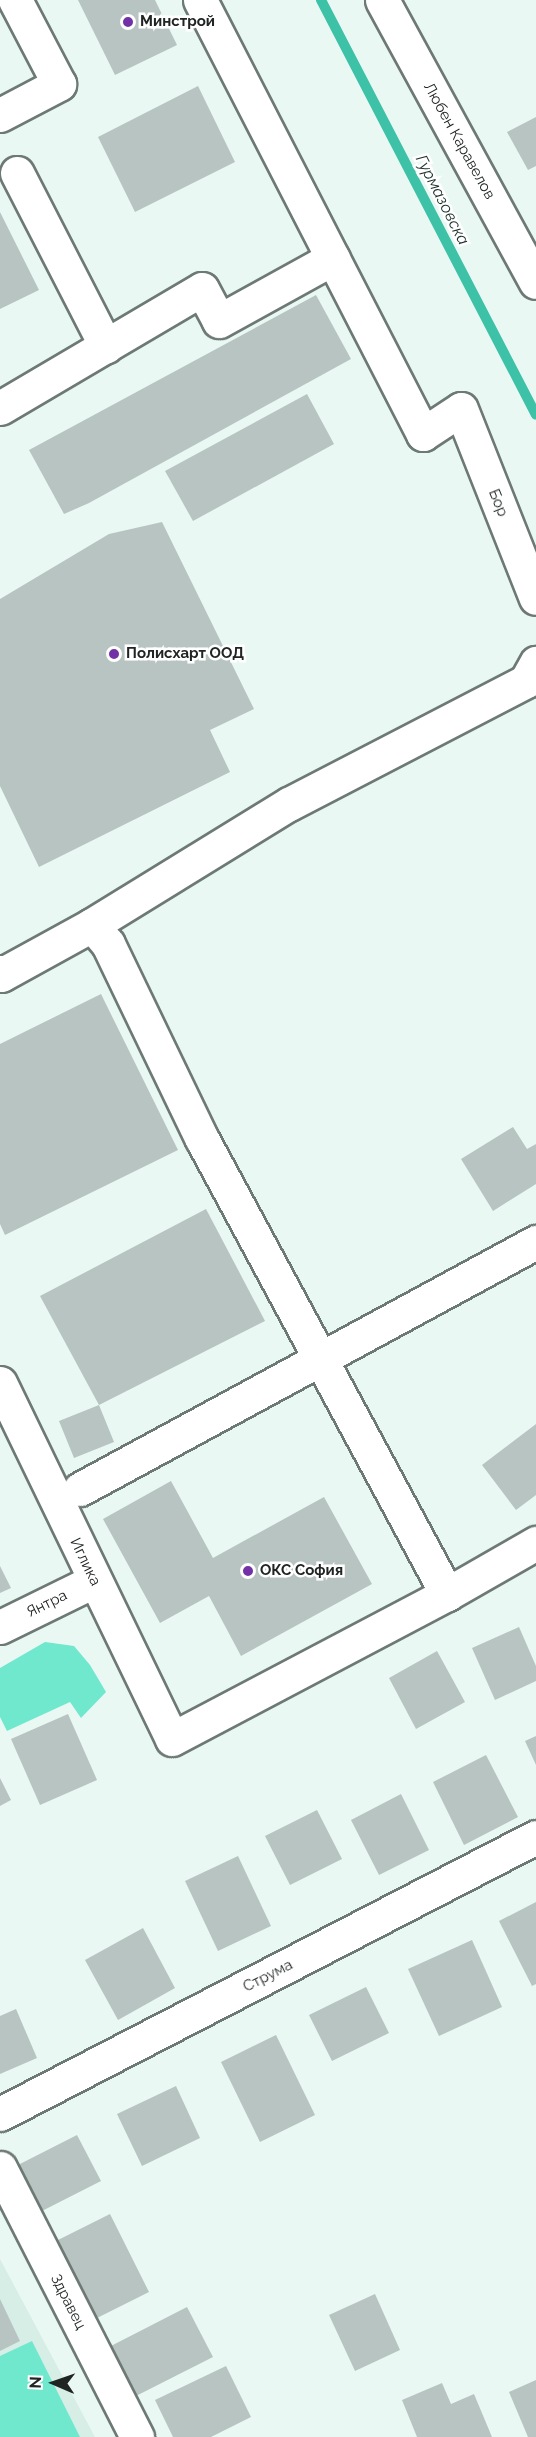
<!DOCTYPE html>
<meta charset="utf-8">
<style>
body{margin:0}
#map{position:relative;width:536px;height:2437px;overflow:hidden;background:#eaf8f4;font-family:Raleway,sans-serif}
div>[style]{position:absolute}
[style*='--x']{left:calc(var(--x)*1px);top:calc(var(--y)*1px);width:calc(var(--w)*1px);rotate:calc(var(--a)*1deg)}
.built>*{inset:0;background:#d7eee7}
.green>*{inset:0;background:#6fe8cd}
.stream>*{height:10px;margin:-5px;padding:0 5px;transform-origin:5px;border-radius:5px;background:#3dc1a7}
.building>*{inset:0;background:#b7c4c1}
.roads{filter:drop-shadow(2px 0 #6d7975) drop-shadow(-2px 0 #6d7975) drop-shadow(0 2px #6d7975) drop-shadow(0 -2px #6d7975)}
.minor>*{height:33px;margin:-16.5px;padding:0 16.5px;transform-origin:16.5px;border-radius:16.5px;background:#fff}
.dots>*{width:16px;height:16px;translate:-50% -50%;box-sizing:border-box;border:3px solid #fff;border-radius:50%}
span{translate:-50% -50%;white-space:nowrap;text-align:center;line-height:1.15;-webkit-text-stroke:5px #fff;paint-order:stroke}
.poi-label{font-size:15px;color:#202523;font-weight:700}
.left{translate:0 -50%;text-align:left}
.street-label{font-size:15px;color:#202523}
.water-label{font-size:16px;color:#192e29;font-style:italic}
.north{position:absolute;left:24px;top:2353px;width:60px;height:60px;-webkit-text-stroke:4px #fff;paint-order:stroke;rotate:272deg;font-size:16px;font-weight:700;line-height:24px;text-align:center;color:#202523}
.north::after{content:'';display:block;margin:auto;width:21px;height:27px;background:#202523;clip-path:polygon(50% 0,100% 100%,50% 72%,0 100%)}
</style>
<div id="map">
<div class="built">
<div style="clip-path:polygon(0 2259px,95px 2437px,0 2437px)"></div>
</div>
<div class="green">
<div style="clip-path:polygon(45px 1642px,74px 1646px,90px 1665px,106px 1692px,81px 1718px,70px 1702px,7px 1731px,0 1717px,0 1668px)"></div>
<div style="clip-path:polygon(32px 2341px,80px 2437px,0 2437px,0 2356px)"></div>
</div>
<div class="stream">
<div style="--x:321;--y:0;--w:467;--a:62.6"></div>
</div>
<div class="building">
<div style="clip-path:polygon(78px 0,155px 0,177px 45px,115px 75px)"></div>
<div style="clip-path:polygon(198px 86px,235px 162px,135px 212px,98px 137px)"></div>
<div style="clip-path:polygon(536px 117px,536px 166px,528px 170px,507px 132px)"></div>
<div style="clip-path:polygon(0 212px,39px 290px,0 309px)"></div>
<div style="clip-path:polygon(316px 295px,351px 359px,89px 503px,64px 514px,29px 450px)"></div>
<div style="clip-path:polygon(307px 394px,334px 444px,193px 521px,165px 471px)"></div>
<div style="clip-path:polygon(162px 522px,254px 709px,210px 730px,230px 772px,39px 867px,0 786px,0 599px,109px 534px)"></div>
<div style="clip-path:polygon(101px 994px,178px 1150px,5px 1235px,0 1224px,0 1044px)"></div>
<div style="clip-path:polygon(513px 1127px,527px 1149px,536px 1144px,536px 1184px,493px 1211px,461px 1159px)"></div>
<div style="clip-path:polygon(206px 1209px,265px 1321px,99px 1405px,40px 1296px)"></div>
<div style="clip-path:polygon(99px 1405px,114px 1442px,74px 1458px,59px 1421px)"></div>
<div style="clip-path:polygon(536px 1424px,536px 1495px,516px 1510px,482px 1465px)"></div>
<div style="clip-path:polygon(171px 1481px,213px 1558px,324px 1497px,372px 1584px,241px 1656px,209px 1596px,160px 1623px,103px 1519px)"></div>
<div style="clip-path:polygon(0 1566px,11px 1588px,0 1593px)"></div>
<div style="clip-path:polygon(519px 1627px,536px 1666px,536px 1681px,495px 1700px,472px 1648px)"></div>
<div style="clip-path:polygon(437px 1651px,465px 1702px,416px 1729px,389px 1678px)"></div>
<div style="clip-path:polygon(68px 1714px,97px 1780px,40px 1805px,11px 1739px)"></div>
<div style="clip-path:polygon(536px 1736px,536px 1765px,525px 1741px)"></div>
<div style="clip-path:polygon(486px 1755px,518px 1817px,464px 1845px,433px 1782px)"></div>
<div style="clip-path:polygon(0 1778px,11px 1800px,0 1806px)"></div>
<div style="clip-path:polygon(401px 1794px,429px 1850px,379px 1875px,351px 1820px)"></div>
<div style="clip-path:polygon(317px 1810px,342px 1859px,290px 1885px,265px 1836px)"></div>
<div style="clip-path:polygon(238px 1856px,271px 1926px,218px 1951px,185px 1881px)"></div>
<div style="clip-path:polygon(536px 1902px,536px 1984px,532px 1986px,499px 1921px)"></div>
<div style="clip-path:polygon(143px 1928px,175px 1988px,118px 2020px,85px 1960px)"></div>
<div style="clip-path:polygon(472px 1940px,502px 2007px,439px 2036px,408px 1969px)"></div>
<div style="clip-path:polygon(366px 1987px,389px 2033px,332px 2061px,309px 2015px)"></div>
<div style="clip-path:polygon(16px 2009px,37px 2058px,0 2074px,0 2016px)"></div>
<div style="clip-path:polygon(276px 2035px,315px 2115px,260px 2142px,221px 2062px)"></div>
<div style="clip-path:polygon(176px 2086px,200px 2138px,142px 2166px,117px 2114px)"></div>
<div style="clip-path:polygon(77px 2135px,101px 2181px,38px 2213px,14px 2167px)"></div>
<div style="clip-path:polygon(110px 2214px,149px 2292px,93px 2320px,54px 2242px)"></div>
<div style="clip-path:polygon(375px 2294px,400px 2350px,355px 2371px,329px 2315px)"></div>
<div style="clip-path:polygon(0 2299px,20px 2341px,0 2351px)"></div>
<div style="clip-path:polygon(187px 2307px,213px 2357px,132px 2398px,107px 2348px)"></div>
<div style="clip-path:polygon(226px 2366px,251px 2417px,211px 2437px,173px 2437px,155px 2400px)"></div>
<div style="clip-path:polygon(536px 2380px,536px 2437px,528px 2437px,509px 2392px)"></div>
<div style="clip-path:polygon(442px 2383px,451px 2404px,474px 2394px,492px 2437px,417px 2437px,402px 2400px)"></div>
</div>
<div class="roads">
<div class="minor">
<div style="--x:200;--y:0;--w:488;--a:62.8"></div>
<div style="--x:423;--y:434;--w:45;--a:-33.3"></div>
<div style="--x:461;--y:409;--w:203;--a:68.4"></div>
<div style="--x:382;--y:0;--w:321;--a:61.4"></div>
<div style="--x:0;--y:115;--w:67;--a:-27.7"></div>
<div style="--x:59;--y:84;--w:95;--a:-117.6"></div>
<div style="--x:17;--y:173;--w:195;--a:62.8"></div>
<div style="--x:0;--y:408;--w:234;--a:-30.5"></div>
<div style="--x:202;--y:289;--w:36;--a:62"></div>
<div style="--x:219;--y:321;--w:130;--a:-28.9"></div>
<div style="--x:92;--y:925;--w:231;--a:-31.6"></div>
<div style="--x:289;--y:804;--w:267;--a:-27.4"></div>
<div style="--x:526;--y:681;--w:21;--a:-61"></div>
<div style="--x:0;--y:972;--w:3;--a:72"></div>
<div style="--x:1;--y:975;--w:104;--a:-28.8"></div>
<div style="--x:92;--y:925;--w:25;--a:50"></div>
<div style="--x:108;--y:944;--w:216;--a:64.3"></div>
<div style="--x:202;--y:1139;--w:517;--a:61.7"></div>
<div style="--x:0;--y:1383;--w:395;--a:64.2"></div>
<div style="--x:172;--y:1739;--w:311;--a:-27.8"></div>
<div style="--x:447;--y:1594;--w:103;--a:-29.8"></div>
<div style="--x:80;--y:1489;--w:519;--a:-28.44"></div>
<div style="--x:0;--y:1627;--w:105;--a:-26.1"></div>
<div style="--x:0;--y:2114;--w:603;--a:-27.33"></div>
<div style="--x:0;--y:2168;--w:302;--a:63"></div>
</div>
</div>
<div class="dots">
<div style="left:128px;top:22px;background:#7331a6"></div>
<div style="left:114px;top:654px;background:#7331a6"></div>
<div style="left:248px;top:1571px;background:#7331a6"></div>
</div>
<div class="poi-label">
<span class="left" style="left:140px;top:22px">Минстрой</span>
<span class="left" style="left:126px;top:654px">Полисхарт ООД</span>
<span class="left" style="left:260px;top:1571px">ОКС София</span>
</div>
<div class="street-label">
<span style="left:459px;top:141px;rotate:61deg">Любен Каравелов</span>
<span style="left:498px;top:503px;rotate:68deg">Бор</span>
<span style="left:85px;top:1562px;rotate:64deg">Иглика</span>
<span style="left:47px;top:1604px;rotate:-26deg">Янтра</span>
<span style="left:268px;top:1976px;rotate:-27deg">Струма</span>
<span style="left:68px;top:2302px;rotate:63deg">Здравец</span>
</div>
<div class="water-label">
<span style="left:442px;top:200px;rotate:63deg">Гурмазовска</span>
</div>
<div class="north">N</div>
</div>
